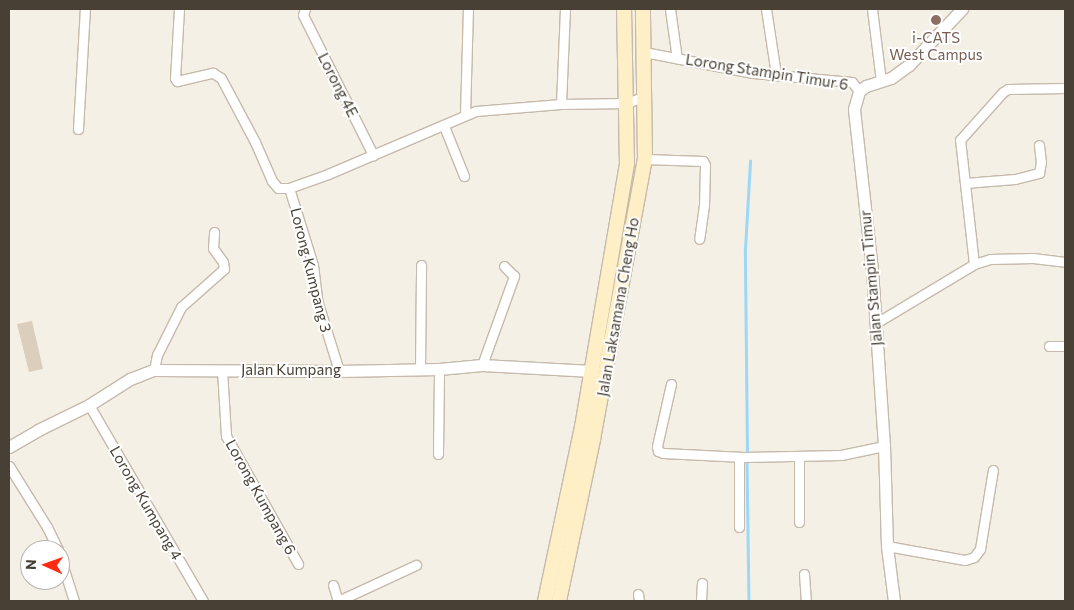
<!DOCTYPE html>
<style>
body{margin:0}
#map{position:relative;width:1074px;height:610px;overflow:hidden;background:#f5f0e6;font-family:Commissioner,sans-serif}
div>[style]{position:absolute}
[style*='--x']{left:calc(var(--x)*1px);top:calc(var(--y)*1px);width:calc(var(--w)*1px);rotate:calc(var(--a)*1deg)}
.stream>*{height:2.5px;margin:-1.25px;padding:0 1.25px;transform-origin:1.25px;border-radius:1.25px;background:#9cd7f8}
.building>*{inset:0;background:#dbcebd}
.roads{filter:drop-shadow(1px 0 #c5baab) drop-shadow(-1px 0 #c5baab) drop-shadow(0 1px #c5baab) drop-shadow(0 -1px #c5baab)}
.minor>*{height:9px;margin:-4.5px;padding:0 4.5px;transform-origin:4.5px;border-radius:4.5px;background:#fff}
.tertiary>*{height:11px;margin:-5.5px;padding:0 5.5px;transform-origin:5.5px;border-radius:5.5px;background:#fff}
.secondary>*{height:14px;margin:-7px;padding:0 7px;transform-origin:7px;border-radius:7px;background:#ffefc6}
.dots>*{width:14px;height:14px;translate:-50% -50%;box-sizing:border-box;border:2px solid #fff;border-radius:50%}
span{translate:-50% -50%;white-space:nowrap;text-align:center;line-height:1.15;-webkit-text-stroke:4px #fff;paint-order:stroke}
.education-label{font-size:15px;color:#785e54}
.street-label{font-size:15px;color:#494035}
.frame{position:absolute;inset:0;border:10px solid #494035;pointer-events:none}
.north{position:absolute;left:20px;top:540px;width:50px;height:50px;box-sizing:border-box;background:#fff;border:1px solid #b6b3ae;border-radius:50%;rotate:272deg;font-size:14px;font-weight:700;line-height:20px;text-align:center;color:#494035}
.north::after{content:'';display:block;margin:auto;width:18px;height:22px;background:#ff2b13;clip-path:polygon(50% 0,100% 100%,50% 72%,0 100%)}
</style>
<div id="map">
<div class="stream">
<div style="--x:747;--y:455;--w:206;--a:-90.6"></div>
<div style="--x:745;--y:249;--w:88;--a:-86.7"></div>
<div style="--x:747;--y:460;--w:141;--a:89.2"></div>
</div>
<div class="building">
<div style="clip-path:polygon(32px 321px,43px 369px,29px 372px,17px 324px)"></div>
</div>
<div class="roads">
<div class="minor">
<div style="--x:179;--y:9;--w:69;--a:93.3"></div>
<div style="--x:175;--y:78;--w:4;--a:56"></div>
<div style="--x:177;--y:81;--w:37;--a:-13"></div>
<div style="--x:213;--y:73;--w:9;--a:32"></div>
<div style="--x:221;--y:78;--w:72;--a:62"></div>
<div style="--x:255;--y:142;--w:43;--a:66.4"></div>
<div style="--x:272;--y:181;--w:9;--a:49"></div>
<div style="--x:278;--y:188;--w:11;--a:0"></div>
<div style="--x:289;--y:188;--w:41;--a:-19.7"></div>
<div style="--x:328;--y:174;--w:161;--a:-23.1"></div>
<div style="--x:476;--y:111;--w:85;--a:-4.7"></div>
<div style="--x:561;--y:104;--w:66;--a:-0.9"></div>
<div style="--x:627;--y:103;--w:17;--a:-21"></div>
<div style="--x:305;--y:9;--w:6;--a:108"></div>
<div style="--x:303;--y:15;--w:157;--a:63.4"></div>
<div style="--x:670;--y:9;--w:50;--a:82"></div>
<div style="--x:766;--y:9;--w:66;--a:81.3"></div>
<div style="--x:872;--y:9;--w:73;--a:82.9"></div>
<div style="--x:644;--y:52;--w:111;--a:10.9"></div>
<div style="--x:753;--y:73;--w:99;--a:5.2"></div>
<div style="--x:852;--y:82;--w:11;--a:52"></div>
<div style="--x:561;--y:104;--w:95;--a:-87.6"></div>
<div style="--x:465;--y:115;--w:106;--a:-88.4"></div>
<div style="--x:444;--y:126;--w:54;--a:68.2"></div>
<div style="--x:78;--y:129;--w:120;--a:-86.7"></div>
<div style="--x:645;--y:159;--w:58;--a:2"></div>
<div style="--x:703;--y:161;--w:4;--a:63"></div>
<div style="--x:705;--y:165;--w:40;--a:91.4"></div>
<div style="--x:704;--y:205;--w:34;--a:98"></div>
<div style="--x:965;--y:183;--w:50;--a:-4.6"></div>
<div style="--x:1015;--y:179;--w:25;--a:-14"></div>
<div style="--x:1039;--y:173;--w:11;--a:-80"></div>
<div style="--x:1041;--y:162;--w:17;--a:-97"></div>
<div style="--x:289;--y:188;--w:81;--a:72.7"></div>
<div style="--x:313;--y:265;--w:35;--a:83"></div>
<div style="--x:317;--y:300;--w:74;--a:72.8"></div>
<div style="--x:974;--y:264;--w:125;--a:-96.4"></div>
<div style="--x:960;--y:140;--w:64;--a:-48.1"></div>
<div style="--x:1003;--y:92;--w:6;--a:-31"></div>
<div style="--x:1008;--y:89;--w:57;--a:-1"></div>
<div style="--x:876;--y:323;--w:114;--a:-31"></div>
<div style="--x:974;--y:264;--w:17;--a:-17"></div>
<div style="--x:990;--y:259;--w:43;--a:-1.3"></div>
<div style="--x:1033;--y:258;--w:32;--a:7"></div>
<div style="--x:1049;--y:346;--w:16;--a:0"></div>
<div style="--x:482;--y:365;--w:95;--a:-70.2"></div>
<div style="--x:514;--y:276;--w:14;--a:-135"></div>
<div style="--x:420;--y:369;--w:104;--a:-89.4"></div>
<div style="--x:154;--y:370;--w:15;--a:-79"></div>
<div style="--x:157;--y:355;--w:54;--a:-63.4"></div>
<div style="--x:181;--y:307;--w:57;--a:-41.5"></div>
<div style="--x:224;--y:269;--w:7;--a:-98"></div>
<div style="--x:223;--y:262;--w:17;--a:-126"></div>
<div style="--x:213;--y:248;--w:16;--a:-86"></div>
<div style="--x:222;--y:370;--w:66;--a:86.5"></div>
<div style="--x:226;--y:436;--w:147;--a:60.6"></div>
<div style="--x:671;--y:384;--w:64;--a:102.7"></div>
<div style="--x:657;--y:446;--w:5;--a:79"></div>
<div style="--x:658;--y:451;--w:5;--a:22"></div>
<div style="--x:663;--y:453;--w:81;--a:2.8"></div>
<div style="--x:744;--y:457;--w:97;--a:-1.2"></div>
<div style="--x:841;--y:455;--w:44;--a:-11.8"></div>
<div style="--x:89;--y:405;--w:227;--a:59.8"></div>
<div style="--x:438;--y:454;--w:85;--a:-89.3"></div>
<div style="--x:9;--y:466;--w:72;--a:58.1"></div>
<div style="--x:47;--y:527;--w:25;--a:64"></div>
<div style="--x:799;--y:522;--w:66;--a:-90"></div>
<div style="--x:739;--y:527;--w:70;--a:-90"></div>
<div style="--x:887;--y:546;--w:79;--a:10.2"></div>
<div style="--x:965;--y:560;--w:9;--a:-18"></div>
<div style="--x:974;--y:557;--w:10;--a:-53"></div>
<div style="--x:980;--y:549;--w:80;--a:-80.7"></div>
<div style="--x:60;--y:557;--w:46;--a:72.3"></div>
<div style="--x:804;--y:574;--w:27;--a:86"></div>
<div style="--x:333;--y:585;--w:17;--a:73"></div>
<div style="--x:638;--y:594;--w:7;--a:82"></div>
<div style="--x:338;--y:601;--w:86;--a:-24.8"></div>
<div style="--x:701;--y:601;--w:18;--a:-87"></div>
</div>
<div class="tertiary">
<div style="--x:9;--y:447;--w:34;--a:-30"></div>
<div style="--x:38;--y:430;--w:57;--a:-26.1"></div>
<div style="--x:89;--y:405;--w:49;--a:-32.4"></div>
<div style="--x:130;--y:379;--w:26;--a:-21"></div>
<div style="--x:154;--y:370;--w:185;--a:0.3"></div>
<div style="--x:339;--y:371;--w:100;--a:-1.1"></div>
<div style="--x:439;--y:369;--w:43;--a:-5.3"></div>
<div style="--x:482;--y:365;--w:110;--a:3.1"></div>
<div style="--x:894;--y:601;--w:55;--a:-97.3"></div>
<div style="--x:887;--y:546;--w:100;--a:-91.7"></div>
<div style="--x:884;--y:446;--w:176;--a:-93.9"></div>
<div style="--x:872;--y:270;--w:162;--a:-96.4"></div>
<div style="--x:854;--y:109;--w:19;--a:-74"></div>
<div style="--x:859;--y:91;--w:9;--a:-36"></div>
<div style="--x:866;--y:86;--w:26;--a:-18"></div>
<div style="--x:891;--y:78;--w:22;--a:-36"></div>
<div style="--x:909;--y:65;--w:77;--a:-46.6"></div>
</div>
<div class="secondary">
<div style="--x:545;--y:601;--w:178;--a:-78"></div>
<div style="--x:582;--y:427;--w:267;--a:-80.3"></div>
<div style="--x:627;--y:164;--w:155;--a:-91.1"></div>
<div style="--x:559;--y:601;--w:166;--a:-78.1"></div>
<div style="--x:593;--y:439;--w:285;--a:-79.5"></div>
<div style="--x:645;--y:159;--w:150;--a:-90.8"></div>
</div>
</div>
<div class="dots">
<div style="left:936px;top:20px;background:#8d6e63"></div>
</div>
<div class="education-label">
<span style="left:936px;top:46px">i-CATS<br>West Campus</span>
</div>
<div class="street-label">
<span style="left:767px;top:72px;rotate:9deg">Lorong Stampin Timur 6</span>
<span style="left:338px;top:85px;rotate:63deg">Lorong 4E</span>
<span style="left:311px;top:270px;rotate:76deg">Lorong Kumpang 3</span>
<span style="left:871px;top:278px;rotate:-95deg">Jalan Stampin Timur</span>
<span style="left:618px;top:307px;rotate:-80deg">Jalan Laksamana Cheng Ho</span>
<span style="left:291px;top:370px">Jalan Kumpang</span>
<span style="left:261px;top:497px;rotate:61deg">Lorong Kumpang 6</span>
<span style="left:146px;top:503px;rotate:60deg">Lorong Kumpang 4</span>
</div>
<div class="frame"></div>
<div class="north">N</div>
</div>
